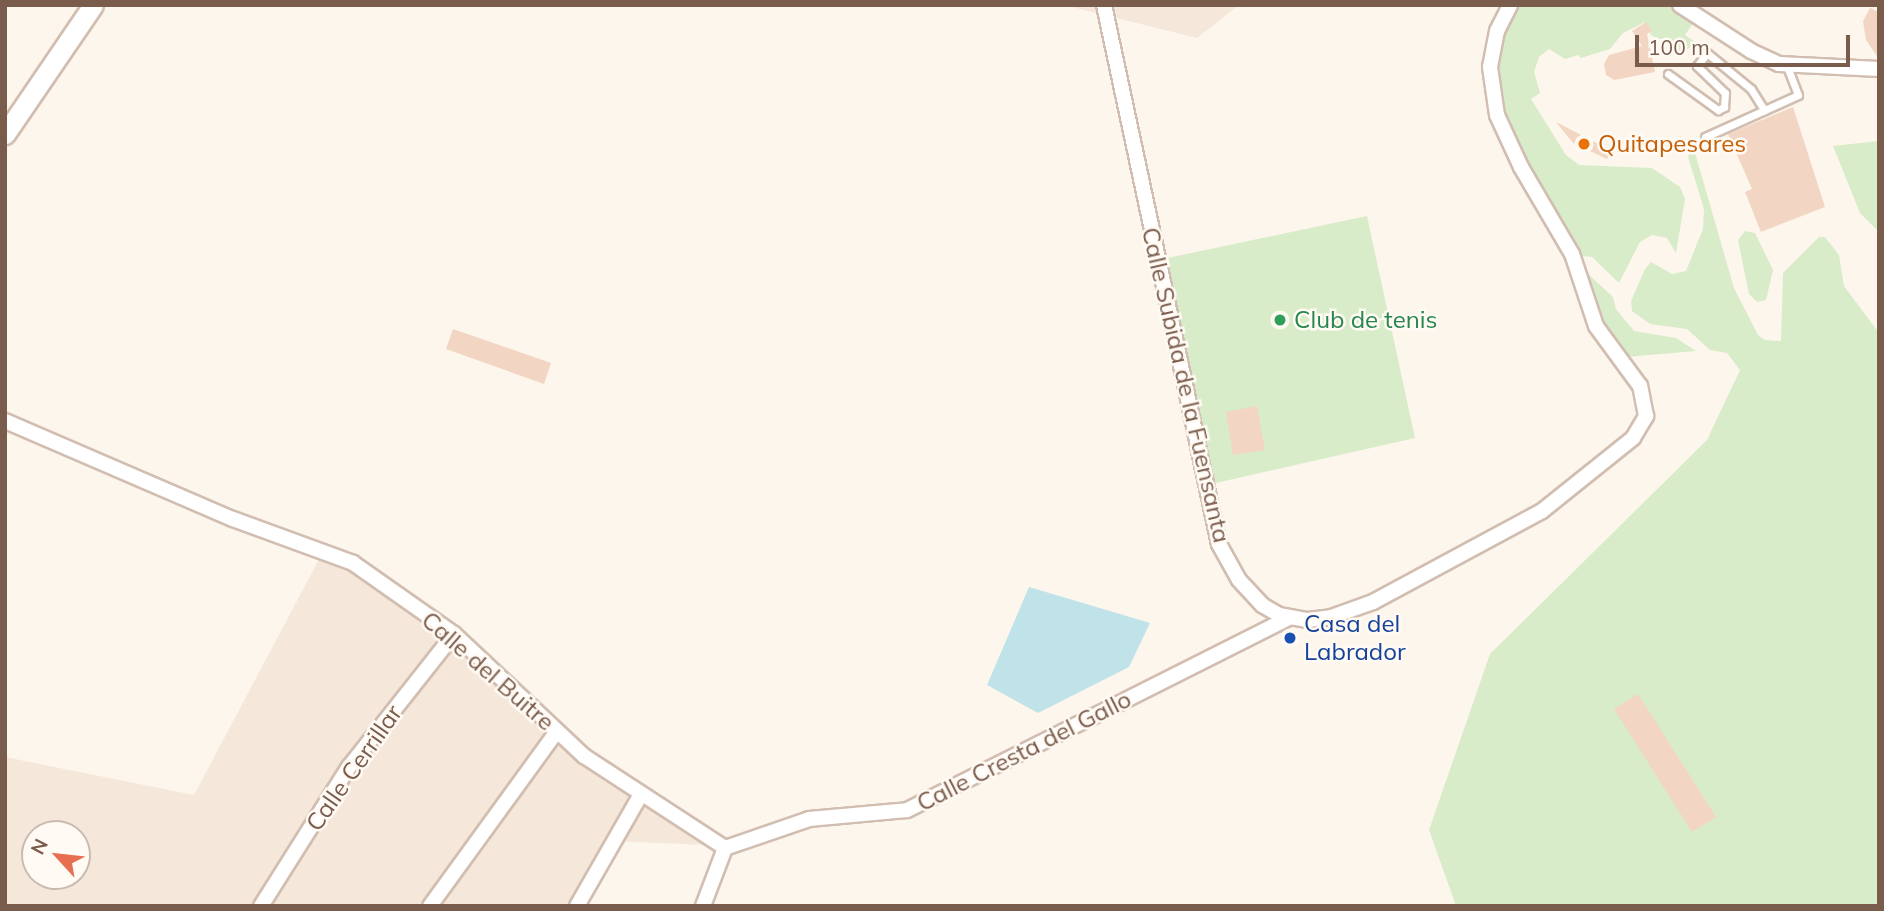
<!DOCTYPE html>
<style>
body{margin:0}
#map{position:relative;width:1884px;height:911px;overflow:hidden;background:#fdf6ec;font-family:Mulish,sans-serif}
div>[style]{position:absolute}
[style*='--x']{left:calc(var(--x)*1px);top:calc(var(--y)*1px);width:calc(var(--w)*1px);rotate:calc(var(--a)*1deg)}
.residential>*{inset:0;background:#f5e8da}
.green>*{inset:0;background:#d8ecc9}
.water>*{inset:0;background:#bfe3e8}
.building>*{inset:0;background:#f3d5c3}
.roads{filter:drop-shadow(2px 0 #d1beb0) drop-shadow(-2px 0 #d1beb0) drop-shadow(0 2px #d1beb0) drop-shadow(0 -2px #d1beb0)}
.lane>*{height:7px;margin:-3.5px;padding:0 3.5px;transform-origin:3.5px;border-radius:3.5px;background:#fff}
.street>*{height:14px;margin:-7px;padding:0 7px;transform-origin:7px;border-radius:7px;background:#fff}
.secondary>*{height:19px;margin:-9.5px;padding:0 9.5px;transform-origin:9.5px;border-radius:9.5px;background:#fff}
.dots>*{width:19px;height:19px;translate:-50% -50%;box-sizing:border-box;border:4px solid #fffaf3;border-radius:50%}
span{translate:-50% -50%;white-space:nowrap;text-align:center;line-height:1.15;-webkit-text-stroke:5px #fffaf3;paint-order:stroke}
.food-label{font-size:24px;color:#c56008}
.left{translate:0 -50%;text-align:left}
.leisure-label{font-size:24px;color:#27864d}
.street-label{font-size:24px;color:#7a5c4d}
.transit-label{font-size:24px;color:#164399}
.frame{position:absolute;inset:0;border:7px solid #7a5c4d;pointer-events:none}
.north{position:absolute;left:21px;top:820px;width:70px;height:70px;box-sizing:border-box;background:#fffaf3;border:2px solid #cabbb1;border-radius:50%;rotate:297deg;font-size:19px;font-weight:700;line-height:28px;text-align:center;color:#7a5c4d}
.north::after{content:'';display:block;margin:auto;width:24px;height:32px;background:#e76f51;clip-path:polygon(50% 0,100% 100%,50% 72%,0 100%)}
.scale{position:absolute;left:1635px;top:35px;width:215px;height:32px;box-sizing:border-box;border:4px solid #7a5c4d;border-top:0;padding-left:9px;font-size:21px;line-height:24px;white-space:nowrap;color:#7a5c4d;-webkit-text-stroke:5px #fffaf3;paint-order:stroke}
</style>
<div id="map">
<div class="residential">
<div style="clip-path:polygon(1064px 5px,1239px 5px,1197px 38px)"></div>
<div style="clip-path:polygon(evenodd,325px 548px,461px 643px,647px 801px,730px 846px,615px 841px,577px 906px,5px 906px,5px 757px,194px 795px,325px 548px,35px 834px,77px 834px,77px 876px,35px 876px,35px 834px)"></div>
</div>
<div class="green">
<div style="clip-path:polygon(1518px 5px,1667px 5px,1693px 23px,1685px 35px,1698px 44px,1681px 52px,1651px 35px,1645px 22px,1623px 33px,1610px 49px,1581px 58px,1578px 55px,1565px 59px,1549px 49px,1539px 57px,1534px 72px,1540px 93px,1531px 99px,1566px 155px,1579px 165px,1652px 168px,1680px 187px,1685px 199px,1676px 253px,1667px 238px,1652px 235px,1640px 242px,1619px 283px,1592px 257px,1581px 256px,1503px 122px,1496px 55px,1505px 24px)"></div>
<div style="clip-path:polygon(1879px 141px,1879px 232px,1860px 213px,1833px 146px)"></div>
<div style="clip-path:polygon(1693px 146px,1734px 288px,1758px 335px,1765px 340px,1781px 341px,1783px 273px,1819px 237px,1825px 237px,1839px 255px,1844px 286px,1879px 333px,1879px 906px,1456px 906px,1429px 830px,1490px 654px,1707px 440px,1740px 370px,1727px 353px,1710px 350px,1687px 329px,1650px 324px,1632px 311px,1631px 301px,1645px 269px,1651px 262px,1672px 274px,1686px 271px,1703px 229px,1704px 209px,1688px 157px)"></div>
<div style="clip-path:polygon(1367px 216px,1415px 438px,1207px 485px,1158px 260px)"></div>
<div style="clip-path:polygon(1745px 231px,1755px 233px,1773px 270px,1766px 300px,1757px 302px,1749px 294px,1738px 240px)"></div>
<div style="clip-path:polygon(1586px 272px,1613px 297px,1616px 309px,1634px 331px,1676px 338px,1696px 351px,1626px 357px,1601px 326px)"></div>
</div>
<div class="water">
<div style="clip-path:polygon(1029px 587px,1150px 623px,1129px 667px,1038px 713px,987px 685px)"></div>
</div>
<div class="building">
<div style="clip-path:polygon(1870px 8px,1879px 12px,1879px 59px,1866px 40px,1863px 21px)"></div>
<div style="clip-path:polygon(1646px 22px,1652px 31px,1647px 34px,1655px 72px,1614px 80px,1606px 75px,1604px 64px,1609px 55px,1642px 46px,1632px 31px)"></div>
<div style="clip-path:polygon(1793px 107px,1825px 207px,1761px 232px,1745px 192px,1752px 189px,1728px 134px)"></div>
<div style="clip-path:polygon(1556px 122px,1612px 151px,1607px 159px,1573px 143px)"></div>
<div style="clip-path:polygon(453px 329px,551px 363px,544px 384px,446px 349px)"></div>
<div style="clip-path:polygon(1257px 406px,1265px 450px,1233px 455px,1226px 412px)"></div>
<div style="clip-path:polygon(1638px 694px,1716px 817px,1692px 832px,1614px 709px)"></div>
</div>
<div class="roads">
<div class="lane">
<div style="--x:1668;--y:74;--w:62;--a:35.8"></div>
<div style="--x:1718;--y:110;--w:7;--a:-27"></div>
<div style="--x:1724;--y:107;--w:14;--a:-86"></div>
<div style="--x:1725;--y:93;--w:39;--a:-136"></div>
<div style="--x:1697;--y:66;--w:16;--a:-52"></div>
<div style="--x:1707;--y:53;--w:57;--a:39.3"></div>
<div style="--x:1751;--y:89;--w:25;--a:58"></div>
<div style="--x:1705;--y:137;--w:102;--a:-24.3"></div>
<div style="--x:1798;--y:95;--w:31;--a:-111"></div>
</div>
<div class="street">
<div style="--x:1104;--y:5;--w:551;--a:77.96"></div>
<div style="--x:1219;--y:544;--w:41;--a:60.9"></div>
<div style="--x:1239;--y:580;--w:34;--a:47"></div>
<div style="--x:1262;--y:605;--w:20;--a:30"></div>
<div style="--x:1279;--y:615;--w:29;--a:10"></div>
<div style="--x:1308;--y:620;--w:23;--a:-7"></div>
<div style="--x:1331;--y:617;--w:45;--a:-19.7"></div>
<div style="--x:1373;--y:602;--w:192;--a:-28.3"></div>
<div style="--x:1542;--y:511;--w:117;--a:-38.7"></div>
<div style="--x:1633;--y:438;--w:26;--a:-59"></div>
<div style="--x:1646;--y:416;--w:31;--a:-101"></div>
<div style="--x:1640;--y:386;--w:74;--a:-126.3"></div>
<div style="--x:1596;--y:326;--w:76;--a:-108.4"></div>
<div style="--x:1572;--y:254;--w:101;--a:-120.4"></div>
<div style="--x:1521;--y:167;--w:57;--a:-114.8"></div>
<div style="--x:1497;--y:115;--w:49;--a:-98.3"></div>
<div style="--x:1490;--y:67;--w:37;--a:-79"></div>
<div style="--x:1497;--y:31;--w:29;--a:-63"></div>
<div style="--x:1680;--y:5;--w:85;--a:32.9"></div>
<div style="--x:1751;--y:51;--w:31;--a:25"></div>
<div style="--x:1779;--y:64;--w:100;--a:2.9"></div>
<div style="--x:5;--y:421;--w:248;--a:23.3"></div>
<div style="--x:233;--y:519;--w:128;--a:20.1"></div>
<div style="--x:353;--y:563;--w:123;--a:35.1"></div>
<div style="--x:454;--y:634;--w:178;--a:43.2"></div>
<div style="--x:584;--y:756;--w:168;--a:33.1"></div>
<div style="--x:725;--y:848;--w:89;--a:-19"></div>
<div style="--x:809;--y:819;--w:98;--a:-5.2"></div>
<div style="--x:907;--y:810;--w:427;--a:-26.7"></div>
<div style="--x:261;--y:906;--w:165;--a:-57.7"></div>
<div style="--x:349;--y:767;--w:169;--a:-51.7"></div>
<div style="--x:430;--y:906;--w:216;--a:-54"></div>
<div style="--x:577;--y:906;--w:127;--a:-60.2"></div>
<div style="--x:703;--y:906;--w:62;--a:-69.2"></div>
</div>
<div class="secondary">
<div style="--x:5;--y:134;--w:156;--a:-55.7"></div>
</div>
</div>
<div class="dots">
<div style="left:1584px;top:144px;background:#e8710a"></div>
<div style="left:1280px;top:320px;background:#2e9e5b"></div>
<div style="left:1290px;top:638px;background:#1a4fb4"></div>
</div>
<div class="food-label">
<span class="left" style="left:1598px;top:144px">Quitapesares</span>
</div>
<div class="leisure-label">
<span class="left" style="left:1294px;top:320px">Club de tenis</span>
</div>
<div class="street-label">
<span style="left:1186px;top:385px;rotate:77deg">Calle Subida de la Fuensanta</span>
<span style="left:488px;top:671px;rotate:41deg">Calle del Buitre</span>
<span style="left:1024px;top:751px;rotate:-27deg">Calle Cresta del Gallo</span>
<span style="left:354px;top:768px;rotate:-55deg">Calle Cerrillar</span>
</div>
<div class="transit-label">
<span class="left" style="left:1304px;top:638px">Casa del<br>Labrador</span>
</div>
<div class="frame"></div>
<div class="north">N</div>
<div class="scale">100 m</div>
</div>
